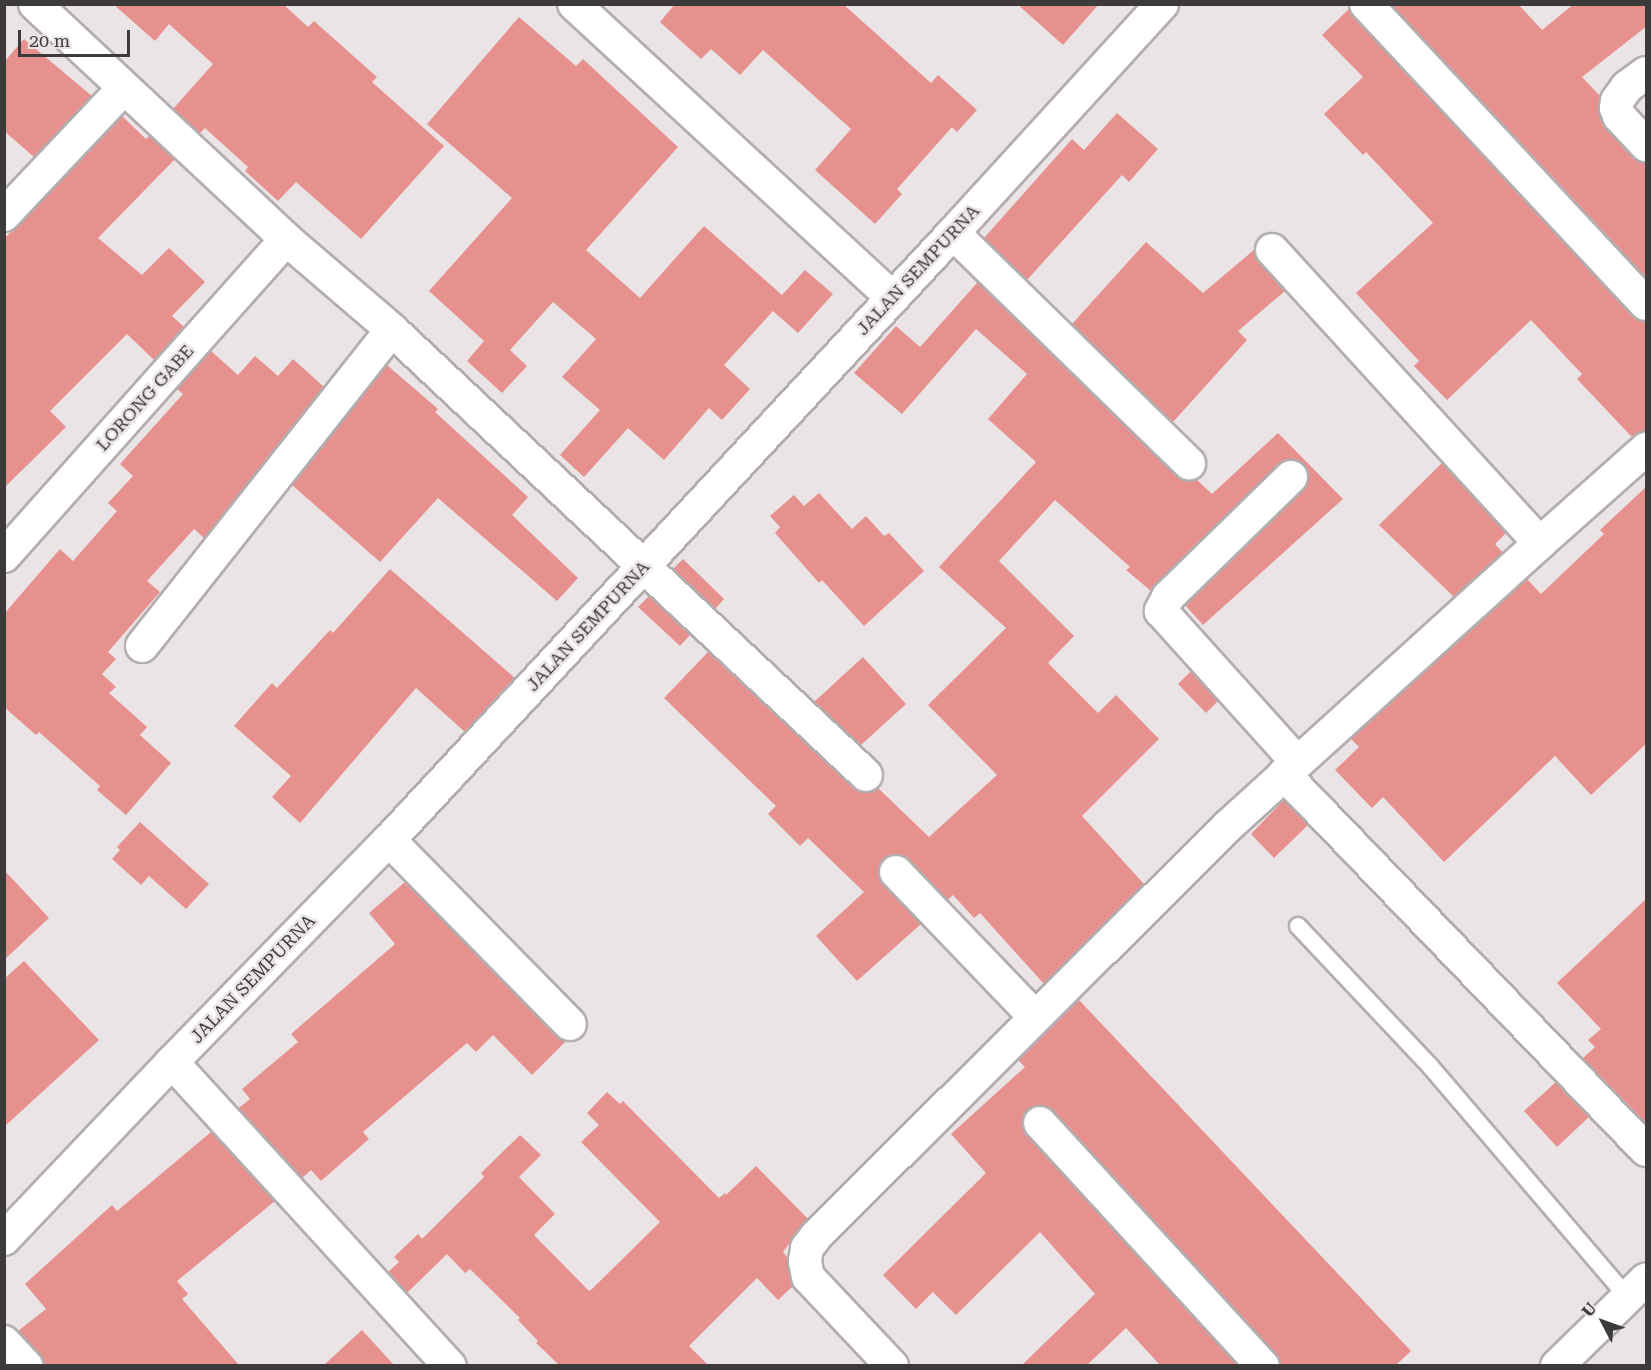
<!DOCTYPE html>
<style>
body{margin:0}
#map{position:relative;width:1651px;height:1370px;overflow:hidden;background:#ebe4e6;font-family:"Roboto Serif",serif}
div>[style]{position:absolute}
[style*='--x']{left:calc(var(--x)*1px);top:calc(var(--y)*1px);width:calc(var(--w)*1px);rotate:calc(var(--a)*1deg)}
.building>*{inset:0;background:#e7918f}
.roads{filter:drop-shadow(2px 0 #b3adaf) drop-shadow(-2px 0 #b3adaf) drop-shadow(0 2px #b3adaf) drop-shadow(0 -2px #b3adaf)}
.service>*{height:16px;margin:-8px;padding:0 8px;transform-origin:8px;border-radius:8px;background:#fff}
.minor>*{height:32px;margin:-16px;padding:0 16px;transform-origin:16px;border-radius:16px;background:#fff}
span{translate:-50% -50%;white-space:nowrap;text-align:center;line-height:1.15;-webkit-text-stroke:5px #ebe4e6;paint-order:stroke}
.street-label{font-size:18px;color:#3d3a3b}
.frame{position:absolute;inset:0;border:6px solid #3d3a3b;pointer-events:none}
.north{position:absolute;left:1573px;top:1292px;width:60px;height:60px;-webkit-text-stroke:4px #ebe4e6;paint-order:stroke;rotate:311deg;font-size:16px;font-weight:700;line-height:24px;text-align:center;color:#3d3a3b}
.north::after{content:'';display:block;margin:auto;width:21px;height:27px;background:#3d3a3b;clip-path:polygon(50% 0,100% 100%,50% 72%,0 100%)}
.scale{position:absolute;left:18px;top:30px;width:112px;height:27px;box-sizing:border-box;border:3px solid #3d3a3b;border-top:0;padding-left:8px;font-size:18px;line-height:21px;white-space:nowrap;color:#3d3a3b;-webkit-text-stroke:4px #ebe4e6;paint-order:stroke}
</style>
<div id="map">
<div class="building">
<div style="clip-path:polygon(113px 4px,283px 4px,308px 27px,314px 21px,377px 77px,372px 82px,444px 146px,361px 239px,296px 182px,278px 201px,245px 171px,248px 167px,205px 128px,200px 133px,173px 109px,213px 64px,169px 24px,155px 41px)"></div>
<div style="clip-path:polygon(675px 4px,843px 4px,931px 83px,938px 75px,977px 110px,957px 132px,952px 127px,897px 189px,902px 194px,875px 224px,815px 170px,851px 129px,763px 50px,740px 75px,711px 49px,701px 59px,660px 22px)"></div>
<div style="clip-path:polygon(1017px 4px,1099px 4px,1063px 45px)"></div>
<div style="clip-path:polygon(1391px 4px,1518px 4px,1542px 30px,1574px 4px,1647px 4px,1647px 26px,1582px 77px,1600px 96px,1599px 114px,1606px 128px,1633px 157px,1647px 162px,1647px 278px)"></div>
<div style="clip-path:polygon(1349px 9px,1633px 316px,1647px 321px,1647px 432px,1632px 437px,1577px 379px,1582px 374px,1531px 320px,1447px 400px,1414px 366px,1419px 361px,1356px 293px,1433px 223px,1366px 152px,1363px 155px,1324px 114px,1363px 77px,1322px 35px)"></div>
<div style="clip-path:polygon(519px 17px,576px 66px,583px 59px,678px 147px,586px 250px,640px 298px,704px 226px,782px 295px,805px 270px,833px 294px,798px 333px,773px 311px,724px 365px,750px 389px,722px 420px,709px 408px,664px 460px,628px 428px,584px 477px,560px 455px,600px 410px,562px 377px,596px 339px,553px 302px,510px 350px,527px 366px,502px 393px,467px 361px,484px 341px,429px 291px,512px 198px,427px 124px)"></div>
<div style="clip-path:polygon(24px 39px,92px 96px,34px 157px,4px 131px,4px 62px)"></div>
<div style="clip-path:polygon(1117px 113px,1158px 149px,1129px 182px,1122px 175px,1027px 280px,984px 238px,1072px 139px,1084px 150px)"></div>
<div style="clip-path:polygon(122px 116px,146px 139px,149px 136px,175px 159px,98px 238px,142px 275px,169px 248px,205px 282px,172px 316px,184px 327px,154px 360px,127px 334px,50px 411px,66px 427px,4px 488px,4px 239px)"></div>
<div style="clip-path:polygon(1146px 242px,1203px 293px,1255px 249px,1259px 262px,1285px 291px,1238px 331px,1247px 340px,1173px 422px,1072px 324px)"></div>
<div style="clip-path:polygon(959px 264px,1177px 476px,1185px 481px,1196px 479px,1212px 494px,1278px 433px,1343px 499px,1203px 625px,1185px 605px,1304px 489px,1308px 481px,1308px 472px,1304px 465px,1296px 460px,1287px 459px,1278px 464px,1151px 591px,1126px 570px,1130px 567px,1055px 500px,999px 561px,1074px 636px,1048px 663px,1098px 713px,1116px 695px,1159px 739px,1082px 816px,1144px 884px,1044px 984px,980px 913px,974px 918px,953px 895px,948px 900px,909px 859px,900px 855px,892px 854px,883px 859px,879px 868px,879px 877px,921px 924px,857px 981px,816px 936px,864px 892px,808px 838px,800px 846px,768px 814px,776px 806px,664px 698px,708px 652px,854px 788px,862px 793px,878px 788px,929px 837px,997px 775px,928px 705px,1006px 628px,939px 567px,1036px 462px,988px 419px,1027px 374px,976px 329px,902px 414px,854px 373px,896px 326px,920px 347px,977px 283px)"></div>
<div style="clip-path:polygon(211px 351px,238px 375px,255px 356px,278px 376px,293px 359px,324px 387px,204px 538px,194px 529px,147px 581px,160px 592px,108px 652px,116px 659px,102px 674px,116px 687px,109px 693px,147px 727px,140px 735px,171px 763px,126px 815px,97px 790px,100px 786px,39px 732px,36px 735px,4px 707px,4px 614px,60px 549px,73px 561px,117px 511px,108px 503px,133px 476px,120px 464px,183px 394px,177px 389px)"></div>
<div style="clip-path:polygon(387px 365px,438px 409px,435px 412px,528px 497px,512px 515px,578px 578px,557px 601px,438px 498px,380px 562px,292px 485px)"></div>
<div style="clip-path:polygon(1442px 463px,1506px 533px,1495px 544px,1503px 553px,1454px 597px,1379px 525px)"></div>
<div style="clip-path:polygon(1647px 486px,1647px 743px,1591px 795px,1555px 756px,1444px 862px,1383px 797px,1372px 808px,1335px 770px,1359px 747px,1351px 739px,1527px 579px,1541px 594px,1604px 534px,1600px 530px)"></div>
<div style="clip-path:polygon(819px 493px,852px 529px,866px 516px,884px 536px,889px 533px,924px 571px,864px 626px,822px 580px,819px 583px,775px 533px,780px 527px,770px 516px,794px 495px,804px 506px)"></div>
<div style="clip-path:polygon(683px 559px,724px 599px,715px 609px,673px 569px)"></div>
<div style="clip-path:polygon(390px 569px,515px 678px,465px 732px,416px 688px,300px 823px,272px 797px,291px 776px,234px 726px,272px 683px,277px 688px,330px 630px,333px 633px)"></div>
<div style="clip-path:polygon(649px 596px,690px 635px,680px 646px,638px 607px)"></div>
<div style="clip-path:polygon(863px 657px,906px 704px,861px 745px,814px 702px)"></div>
<div style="clip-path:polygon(1191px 671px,1218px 701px,1206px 713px,1178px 684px)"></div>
<div style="clip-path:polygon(1284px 800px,1308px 825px,1274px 858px,1251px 834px)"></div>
<div style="clip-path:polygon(140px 822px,209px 884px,186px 909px,149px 876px,141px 885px,112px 859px,120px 850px,117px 847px)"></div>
<div style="clip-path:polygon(4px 870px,49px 918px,4px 960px)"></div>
<div style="clip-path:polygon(405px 882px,557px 1037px,566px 1041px,532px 1075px,493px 1035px,476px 1052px,467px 1043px,363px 1132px,369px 1139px,321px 1181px,311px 1170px,302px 1178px,239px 1108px,250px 1099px,242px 1089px,298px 1042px,291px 1034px,395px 944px,369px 913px)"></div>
<div style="clip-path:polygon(1647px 898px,1647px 1124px,1583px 1058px,1595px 1047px,1588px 1040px,1601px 1029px,1557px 983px)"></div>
<div style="clip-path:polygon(24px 961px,99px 1040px,4px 1127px,4px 979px)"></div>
<div style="clip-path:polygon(1079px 1000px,1411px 1351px,1396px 1365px,1281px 1365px,1276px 1354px,1053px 1111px,1045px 1106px,1037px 1105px,1028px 1109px,1023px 1117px,1022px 1126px,1027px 1135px,1238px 1365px,1160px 1365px,1126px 1328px,1087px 1365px,1022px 1365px,1095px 1294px,1040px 1232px,956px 1315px,933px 1292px,916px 1309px,883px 1275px,986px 1173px,951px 1134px,1025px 1067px,1018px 1060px)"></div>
<div style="clip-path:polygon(1556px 1082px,1589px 1117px,1557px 1147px,1524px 1111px)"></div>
<div style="clip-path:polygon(607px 1092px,620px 1104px,623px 1101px,719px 1198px,725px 1193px,726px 1195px,756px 1166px,808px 1219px,783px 1252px,787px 1257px,793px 1286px,778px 1300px,757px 1278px,689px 1346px,708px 1365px,559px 1365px,536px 1343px,538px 1341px,518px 1320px,520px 1318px,470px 1269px,465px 1273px,447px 1254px,407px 1293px,388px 1272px,399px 1262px,394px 1257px,418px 1234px,422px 1239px,484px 1177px,481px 1173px,520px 1135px,541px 1155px,519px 1177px,555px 1214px,534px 1235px,589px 1291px,592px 1289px,660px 1222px,581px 1142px,599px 1125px,587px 1113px)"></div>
<div style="clip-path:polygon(211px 1132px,275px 1201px,177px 1281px,188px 1294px,182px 1299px,239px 1365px,44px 1365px,39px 1354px,18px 1331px,46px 1309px,25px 1284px,112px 1205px,117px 1211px)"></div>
<div style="clip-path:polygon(362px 1330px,394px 1365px,324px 1365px)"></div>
</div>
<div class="roads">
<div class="service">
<div style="--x:1298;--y:926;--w:192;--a:46.7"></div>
<div style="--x:1430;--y:1066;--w:304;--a:49.5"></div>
</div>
<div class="minor">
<div style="--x:35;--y:4;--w:344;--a:43.1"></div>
<div style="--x:286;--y:239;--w:140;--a:40.6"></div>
<div style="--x:392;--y:330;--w:650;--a:43.19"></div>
<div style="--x:574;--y:4;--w:432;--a:42.7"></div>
<div style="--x:1366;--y:4;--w:410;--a:47"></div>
<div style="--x:1646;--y:73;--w:24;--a:144"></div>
<div style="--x:1627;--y:87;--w:17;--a:126"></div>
<div style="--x:1617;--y:101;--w:7;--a:98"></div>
<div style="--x:1616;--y:108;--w:9;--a:69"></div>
<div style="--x:1619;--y:116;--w:40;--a:47"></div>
<div style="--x:4;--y:215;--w:173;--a:-46.6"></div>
<div style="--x:953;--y:233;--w:330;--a:44.3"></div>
<div style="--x:1272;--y:250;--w:397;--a:47.6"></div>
<div style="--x:1291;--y:477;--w:172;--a:135.7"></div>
<div style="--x:1168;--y:597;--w:16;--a:117"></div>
<div style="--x:1161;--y:611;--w:203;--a:48"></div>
<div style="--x:4;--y:556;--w:424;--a:-48.3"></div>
<div style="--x:142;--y:646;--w:403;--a:-51.7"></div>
<div style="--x:1284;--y:774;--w:522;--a:46.09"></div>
<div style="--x:389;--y:840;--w:258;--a:45.5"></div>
<div style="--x:896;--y:872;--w:201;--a:46.2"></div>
<div style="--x:172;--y:1062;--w:412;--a:47.6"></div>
<div style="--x:1040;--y:1123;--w:330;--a:47.5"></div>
<div style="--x:4;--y:1239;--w:244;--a:-46.5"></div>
<div style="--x:172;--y:1062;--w:310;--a:-45.7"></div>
<div style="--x:389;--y:840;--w:829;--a:-47.1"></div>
<div style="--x:953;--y:233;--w:310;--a:-47.6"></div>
<div style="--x:4;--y:1342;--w:33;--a:47"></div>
<div style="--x:892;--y:1366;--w:122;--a:-133.3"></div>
<div style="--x:808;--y:1277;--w:16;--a:-101"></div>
<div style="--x:805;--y:1261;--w:13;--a:-81"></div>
<div style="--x:807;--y:1248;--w:15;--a:-53"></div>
<div style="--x:816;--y:1236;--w:581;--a:-44.86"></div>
<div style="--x:1228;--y:826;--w:421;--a:-42.2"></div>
<div style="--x:1540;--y:543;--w:142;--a:-41.6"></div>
<div style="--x:1557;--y:1366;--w:124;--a:-44.3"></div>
</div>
</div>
<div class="street-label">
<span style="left:918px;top:270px;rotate:-47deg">JALAN SEMPURNA</span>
<span style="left:145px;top:398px;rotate:-48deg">LORONG GABE</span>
<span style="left:588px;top:626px;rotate:-47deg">JALAN SEMPURNA</span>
<span style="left:253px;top:979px;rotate:-46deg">JALAN SEMPURNA</span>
</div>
<div class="frame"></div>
<div class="north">U</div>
<div class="scale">20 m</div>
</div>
